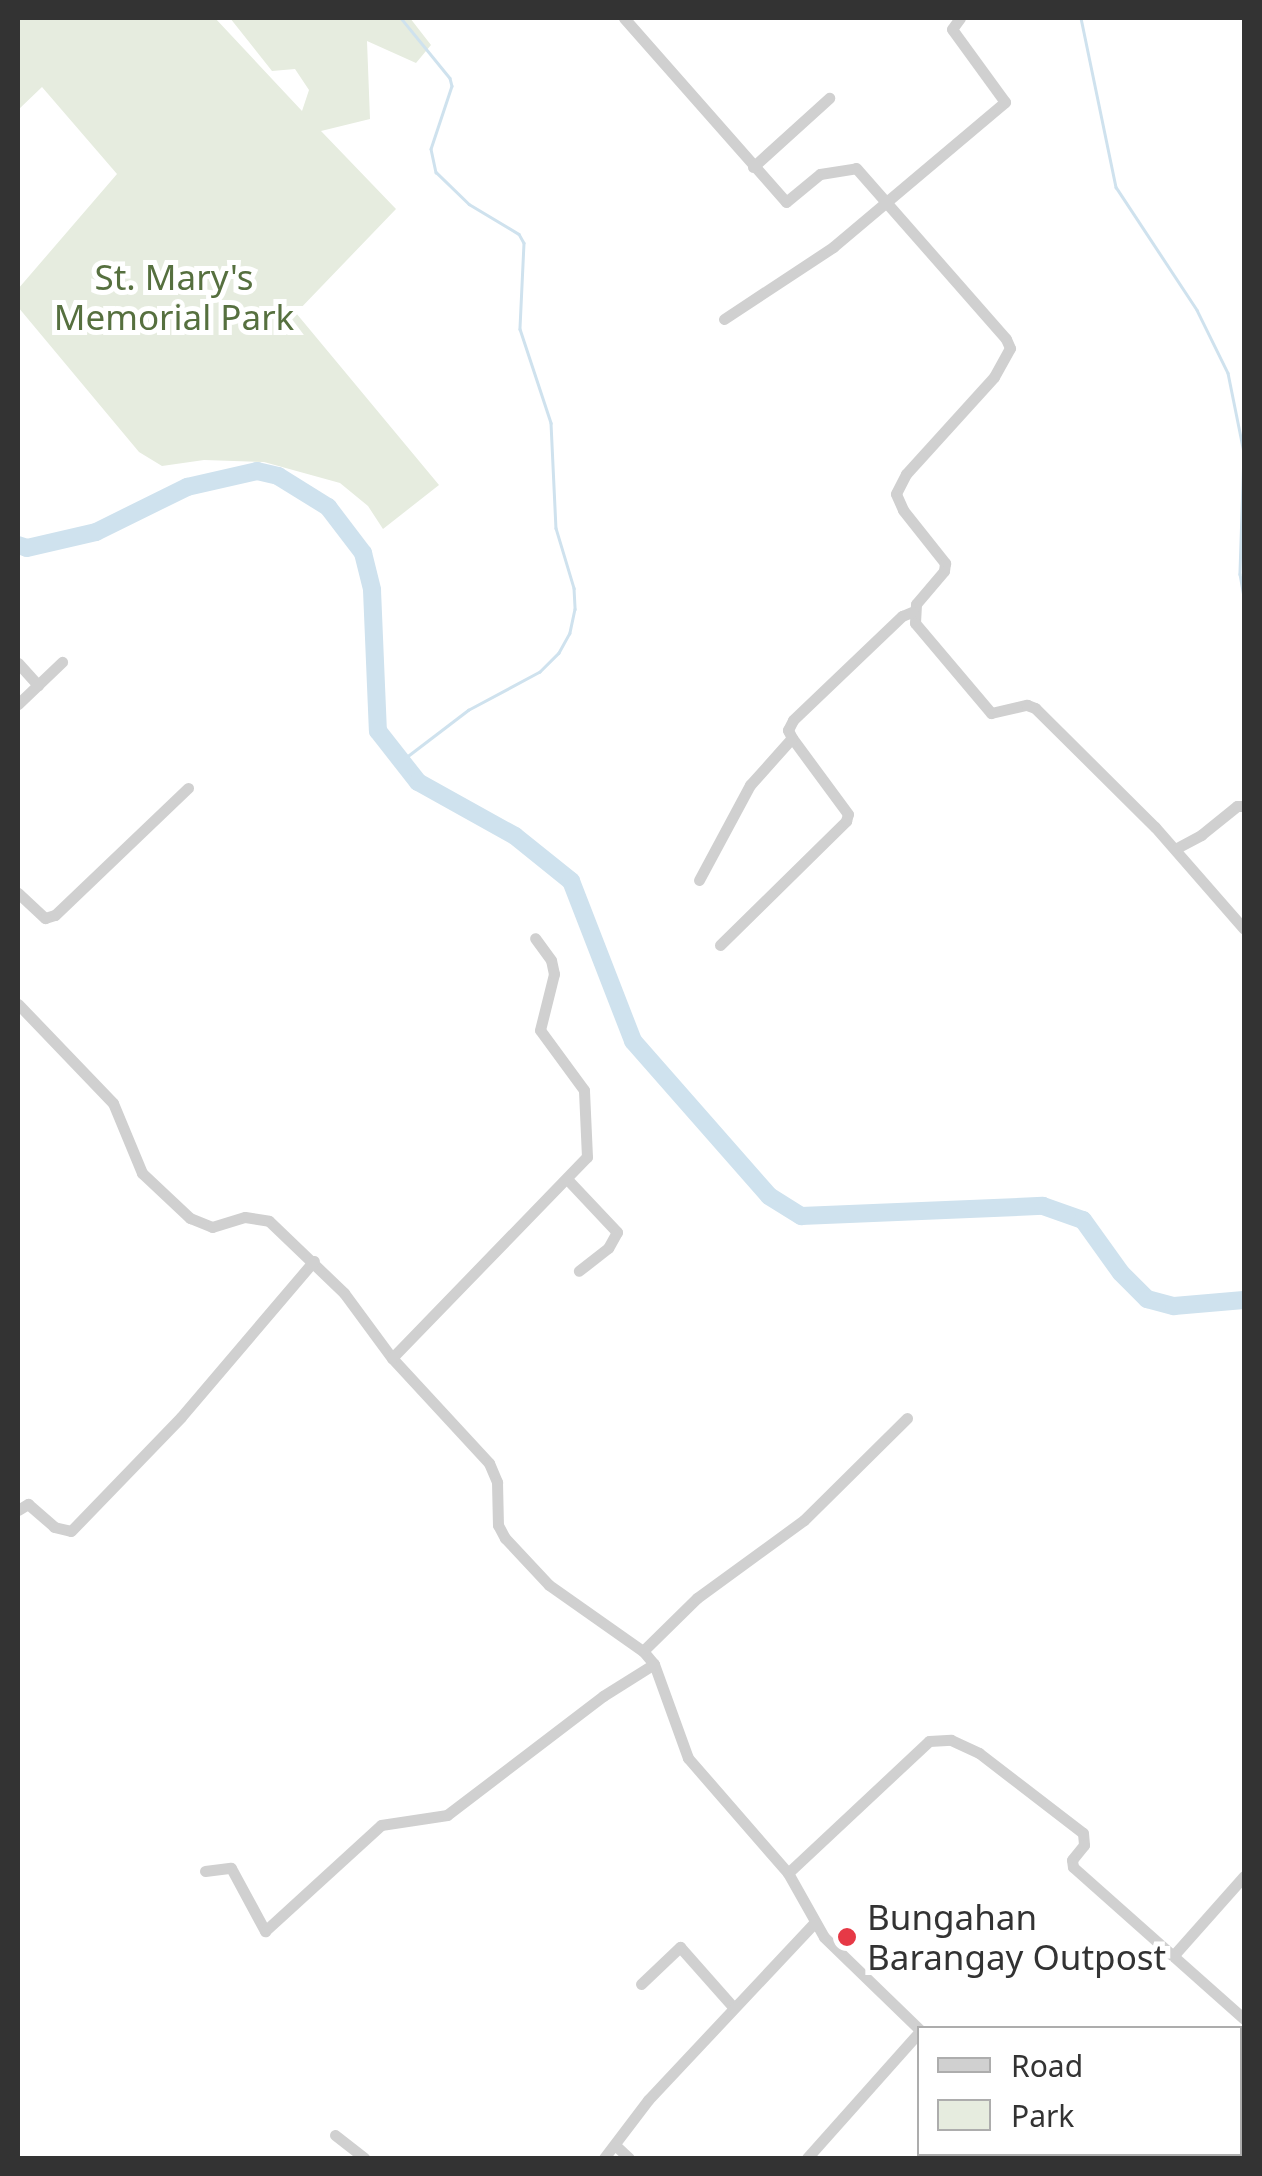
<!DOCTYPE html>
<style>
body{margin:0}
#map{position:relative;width:1262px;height:2176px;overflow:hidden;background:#fff;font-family:"Noto Sans",sans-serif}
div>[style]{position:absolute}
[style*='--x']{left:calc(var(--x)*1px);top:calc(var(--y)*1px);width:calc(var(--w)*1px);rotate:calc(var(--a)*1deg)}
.green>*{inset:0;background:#e6ecdf}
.stream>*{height:2.5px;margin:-1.25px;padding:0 1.25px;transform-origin:1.25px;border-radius:1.25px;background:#cfe2ee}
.river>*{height:18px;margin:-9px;padding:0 9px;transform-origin:9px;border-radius:9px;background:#cfe2ee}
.minor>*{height:11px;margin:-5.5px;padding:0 5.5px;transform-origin:5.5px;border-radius:5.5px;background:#d0d0d0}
.dots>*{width:28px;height:28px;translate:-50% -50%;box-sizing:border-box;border:5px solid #fff;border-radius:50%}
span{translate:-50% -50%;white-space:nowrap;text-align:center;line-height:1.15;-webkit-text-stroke:10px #fff;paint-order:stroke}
.park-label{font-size:35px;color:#56703f}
.poi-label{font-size:35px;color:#333}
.left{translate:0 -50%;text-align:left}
.frame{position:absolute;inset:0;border:20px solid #333;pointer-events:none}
.legend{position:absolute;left:917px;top:2026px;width:325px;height:130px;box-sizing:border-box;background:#fff;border:2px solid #adadad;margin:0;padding:12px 18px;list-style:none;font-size:30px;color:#333}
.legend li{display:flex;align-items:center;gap:20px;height:50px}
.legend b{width:50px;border:2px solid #adadad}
</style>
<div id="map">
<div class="green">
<div style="clip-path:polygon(18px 18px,215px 18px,302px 111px,309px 90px,295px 69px,272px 71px,230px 18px,410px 18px,431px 45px,416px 63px,367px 41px,370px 119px,321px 131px,396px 209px,296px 313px,439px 485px,383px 529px,368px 506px,340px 483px,264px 462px,204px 460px,162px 466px,139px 452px,18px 307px,18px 289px,117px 174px,42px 87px,18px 110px)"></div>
</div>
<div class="stream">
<div style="--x:401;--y:18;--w:77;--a:50.8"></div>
<div style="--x:450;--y:78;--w:8;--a:76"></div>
<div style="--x:452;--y:86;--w:66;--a:108.4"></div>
<div style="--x:431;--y:149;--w:24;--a:78"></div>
<div style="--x:436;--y:172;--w:46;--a:44.1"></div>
<div style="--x:469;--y:204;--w:58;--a:31"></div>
<div style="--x:519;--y:234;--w:10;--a:61"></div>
<div style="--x:524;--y:243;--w:86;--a:92.7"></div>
<div style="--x:520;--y:329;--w:99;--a:71.7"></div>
<div style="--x:551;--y:423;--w:105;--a:87.3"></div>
<div style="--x:556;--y:528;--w:63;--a:73.3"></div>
<div style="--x:574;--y:588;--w:21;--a:87"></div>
<div style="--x:575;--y:609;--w:25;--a:102"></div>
<div style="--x:570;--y:633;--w:23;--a:119"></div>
<div style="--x:559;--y:653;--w:27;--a:135"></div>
<div style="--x:540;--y:672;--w:81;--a:151.8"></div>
<div style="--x:469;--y:710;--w:84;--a:142.7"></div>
<div style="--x:1081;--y:18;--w:173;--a:78.3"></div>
<div style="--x:1116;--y:187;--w:147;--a:56.6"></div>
<div style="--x:1197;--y:310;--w:70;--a:63.8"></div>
<div style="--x:1228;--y:373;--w:81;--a:78.6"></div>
<div style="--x:1244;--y:452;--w:122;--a:91.9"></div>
<div style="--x:1240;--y:574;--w:23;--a:80"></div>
</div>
<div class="river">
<div style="--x:18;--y:545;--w:9;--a:18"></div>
<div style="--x:27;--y:548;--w:71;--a:-13.1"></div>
<div style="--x:96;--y:532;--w:102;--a:-26.3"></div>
<div style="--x:187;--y:487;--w:72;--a:-12.9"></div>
<div style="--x:257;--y:471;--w:22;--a:13"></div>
<div style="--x:278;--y:476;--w:59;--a:31.8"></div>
<div style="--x:328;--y:507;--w:58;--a:52.7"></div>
<div style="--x:363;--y:553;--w:38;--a:76"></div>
<div style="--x:372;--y:590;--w:141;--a:87.6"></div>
<div style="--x:378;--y:731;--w:65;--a:51.9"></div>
<div style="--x:418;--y:782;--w:111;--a:29.1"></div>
<div style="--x:515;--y:836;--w:72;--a:38.8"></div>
<div style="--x:571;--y:881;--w:172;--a:68.8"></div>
<div style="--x:633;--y:1041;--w:206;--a:48.7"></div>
<div style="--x:769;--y:1196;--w:38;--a:32"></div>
<div style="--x:801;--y:1216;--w:242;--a:-2.4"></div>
<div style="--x:1043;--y:1206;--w:42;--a:19.3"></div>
<div style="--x:1083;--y:1220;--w:65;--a:54.4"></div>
<div style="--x:1121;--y:1273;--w:37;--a:45"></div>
<div style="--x:1147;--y:1299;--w:28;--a:15"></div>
<div style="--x:1174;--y:1306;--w:70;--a:-4.9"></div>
</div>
<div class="minor">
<div style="--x:624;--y:18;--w:245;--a:48.6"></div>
<div style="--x:786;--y:202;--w:44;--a:-39.5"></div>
<div style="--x:820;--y:174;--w:36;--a:-9"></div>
<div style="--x:856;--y:168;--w:227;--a:48.7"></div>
<div style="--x:1006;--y:339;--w:10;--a:66"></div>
<div style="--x:1010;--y:348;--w:33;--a:119"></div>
<div style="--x:994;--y:377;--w:131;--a:132.2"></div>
<div style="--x:906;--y:474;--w:22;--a:117"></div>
<div style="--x:896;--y:494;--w:17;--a:66"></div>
<div style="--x:903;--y:510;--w:68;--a:51.6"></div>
<div style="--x:945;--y:563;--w:8;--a:97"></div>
<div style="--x:944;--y:571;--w:43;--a:130.3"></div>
<div style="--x:916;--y:604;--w:19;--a:93"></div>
<div style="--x:915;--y:623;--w:118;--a:49.8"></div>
<div style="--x:991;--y:713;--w:37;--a:-13"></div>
<div style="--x:1027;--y:705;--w:9;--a:21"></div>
<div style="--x:1035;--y:708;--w:169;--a:44.8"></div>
<div style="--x:1155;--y:827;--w:135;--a:48.9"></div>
<div style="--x:753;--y:167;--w:103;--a:-42.2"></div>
<div style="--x:724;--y:319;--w:131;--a:-33.4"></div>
<div style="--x:833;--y:247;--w:225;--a:-40.1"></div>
<div style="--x:1005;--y:102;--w:90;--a:-126"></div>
<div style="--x:952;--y:29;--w:14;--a:-54"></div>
<div style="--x:18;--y:663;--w:30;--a:48"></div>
<div style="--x:18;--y:704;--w:61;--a:-43.7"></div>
<div style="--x:1175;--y:849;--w:30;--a:-28"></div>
<div style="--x:1201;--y:835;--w:46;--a:-38.9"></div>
<div style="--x:1237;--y:806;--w:7;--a:0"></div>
<div style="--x:699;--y:880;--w:108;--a:-61.8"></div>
<div style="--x:750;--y:785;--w:63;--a:-48.2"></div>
<div style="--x:18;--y:893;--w:37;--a:43"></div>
<div style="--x:45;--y:918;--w:10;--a:-17"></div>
<div style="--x:55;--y:915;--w:184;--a:-43.7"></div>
<div style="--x:720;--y:945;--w:177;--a:-44.5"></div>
<div style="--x:846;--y:821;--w:7;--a:-74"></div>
<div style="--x:848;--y:814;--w:94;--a:-126.4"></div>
<div style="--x:792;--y:738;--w:9;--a:-117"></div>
<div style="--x:788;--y:730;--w:11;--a:-63"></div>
<div style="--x:793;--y:720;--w:151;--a:-43.7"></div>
<div style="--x:902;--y:616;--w:11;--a:-22"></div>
<div style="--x:18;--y:1004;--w:137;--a:46.2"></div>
<div style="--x:113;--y:1103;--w:76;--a:67.5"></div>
<div style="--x:142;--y:1173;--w:66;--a:43.2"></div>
<div style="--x:190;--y:1218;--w:24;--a:22"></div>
<div style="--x:212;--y:1227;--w:34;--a:-17"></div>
<div style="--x:245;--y:1217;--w:24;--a:9"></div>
<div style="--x:269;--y:1221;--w:104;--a:43.8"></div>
<div style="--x:344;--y:1293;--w:81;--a:53.6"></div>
<div style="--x:392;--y:1358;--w:143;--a:47.3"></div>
<div style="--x:489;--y:1463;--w:21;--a:67"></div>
<div style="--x:497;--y:1482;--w:43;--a:88.7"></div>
<div style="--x:498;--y:1525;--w:15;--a:62"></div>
<div style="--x:505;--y:1538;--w:64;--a:46.9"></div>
<div style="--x:549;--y:1585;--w:115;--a:35.1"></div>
<div style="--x:643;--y:1651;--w:17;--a:50"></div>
<div style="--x:654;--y:1664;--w:100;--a:70.1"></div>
<div style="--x:688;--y:1758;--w:152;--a:49"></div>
<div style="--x:788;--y:1873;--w:73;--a:60.6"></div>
<div style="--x:824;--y:1937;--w:134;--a:44.1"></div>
<div style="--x:567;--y:1179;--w:73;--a:46.7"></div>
<div style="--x:617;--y:1232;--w:18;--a:119"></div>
<div style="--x:608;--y:1248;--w:37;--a:142"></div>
<div style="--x:392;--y:1358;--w:280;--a:-45.9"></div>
<div style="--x:587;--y:1157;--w:67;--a:-92.6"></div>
<div style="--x:584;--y:1090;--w:74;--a:-126.3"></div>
<div style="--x:540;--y:1030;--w:58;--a:-76"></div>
<div style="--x:554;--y:974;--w:14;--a:-102"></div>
<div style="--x:551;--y:960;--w:27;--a:-126"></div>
<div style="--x:18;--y:1510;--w:12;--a:-31"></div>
<div style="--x:28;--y:1504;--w:35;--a:41"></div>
<div style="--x:54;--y:1527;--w:17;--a:13"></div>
<div style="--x:71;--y:1531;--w:158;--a:-46"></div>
<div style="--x:181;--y:1417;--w:205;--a:-49.6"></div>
<div style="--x:643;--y:1651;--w:76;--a:-44.5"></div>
<div style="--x:697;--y:1598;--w:132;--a:-36.1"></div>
<div style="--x:804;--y:1520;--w:145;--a:-44.7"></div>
<div style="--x:205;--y:1871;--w:26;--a:-7"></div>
<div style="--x:231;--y:1868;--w:72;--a:61.6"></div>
<div style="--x:265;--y:1931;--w:157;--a:-42.4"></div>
<div style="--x:381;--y:1825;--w:67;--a:-8.6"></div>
<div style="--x:447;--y:1815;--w:196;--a:-37.3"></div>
<div style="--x:603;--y:1696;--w:60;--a:-32.1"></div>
<div style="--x:788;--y:1873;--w:193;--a:-43.1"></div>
<div style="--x:929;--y:1741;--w:22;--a:-3"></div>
<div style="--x:951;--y:1740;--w:31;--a:25"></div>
<div style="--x:979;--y:1753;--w:131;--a:37.6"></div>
<div style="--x:1083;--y:1833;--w:12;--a:85"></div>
<div style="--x:1084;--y:1845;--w:19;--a:129"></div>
<div style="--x:1072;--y:1860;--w:7;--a:82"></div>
<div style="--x:1073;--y:1867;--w:229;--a:41.6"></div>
<div style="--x:1173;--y:1956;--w:107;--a:-48.4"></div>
<div style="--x:641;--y:1984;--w:54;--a:-43.5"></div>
<div style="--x:680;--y:1947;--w:81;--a:48.5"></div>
<div style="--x:335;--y:2135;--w:37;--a:38"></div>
<div style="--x:615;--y:2145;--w:19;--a:43"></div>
<div style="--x:1029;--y:2154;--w:8;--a:30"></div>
<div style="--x:604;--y:2158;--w:73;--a:-52.8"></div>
<div style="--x:648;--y:2100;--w:244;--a:-46.8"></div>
<div style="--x:807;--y:2158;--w:170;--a:-48.3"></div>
</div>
<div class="dots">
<div style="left:847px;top:1937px;background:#e63946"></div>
</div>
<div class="park-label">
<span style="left:174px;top:297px">St. Mary's<br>Memorial Park</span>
</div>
<div class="poi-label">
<span class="left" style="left:867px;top:1937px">Bungahan<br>Barangay Outpost</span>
</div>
<div class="frame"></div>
<ul class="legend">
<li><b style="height:12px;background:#d0d0d0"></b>Road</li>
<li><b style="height:28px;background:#e6ecdf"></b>Park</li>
</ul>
</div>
